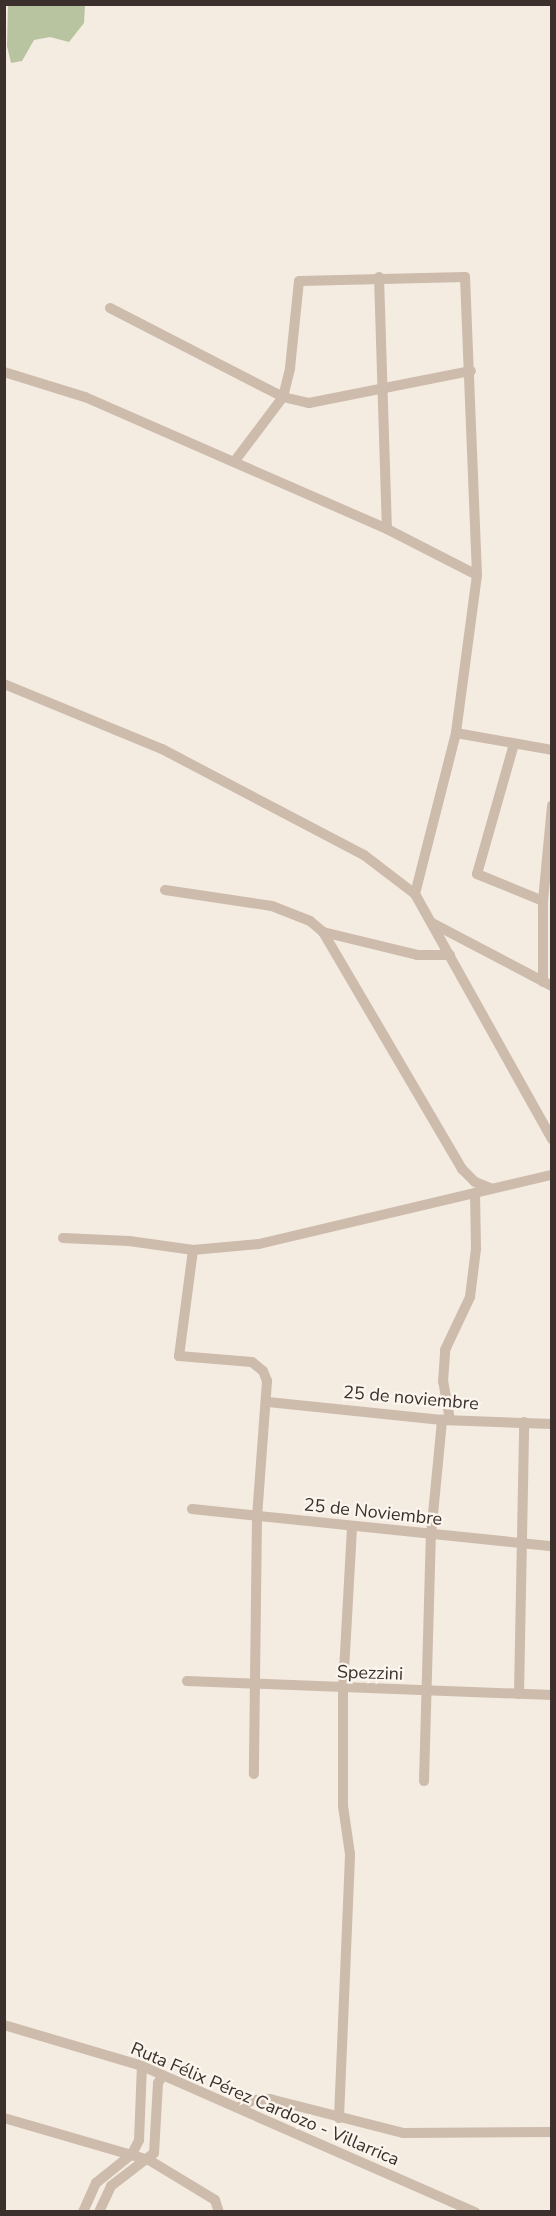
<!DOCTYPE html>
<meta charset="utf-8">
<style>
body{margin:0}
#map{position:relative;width:556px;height:2216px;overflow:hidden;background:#f4ebe1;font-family:"Nunito Sans",sans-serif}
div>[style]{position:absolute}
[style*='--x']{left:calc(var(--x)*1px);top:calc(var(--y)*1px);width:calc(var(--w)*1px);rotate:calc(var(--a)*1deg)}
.green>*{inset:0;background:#b8c4a0}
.minor>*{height:10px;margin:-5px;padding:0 5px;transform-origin:5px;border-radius:5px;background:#cdbbac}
span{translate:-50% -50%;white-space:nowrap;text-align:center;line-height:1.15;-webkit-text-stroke:4.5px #fbf5ee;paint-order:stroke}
.street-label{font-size:18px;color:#3b302b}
.frame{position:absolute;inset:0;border:6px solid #3b302b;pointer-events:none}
</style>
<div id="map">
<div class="green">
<div style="clip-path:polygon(8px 5px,85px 5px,84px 23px,69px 42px,50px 37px,34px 40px,22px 61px,11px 63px,7px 46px)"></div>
</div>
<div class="minor">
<div style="--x:379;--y:277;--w:252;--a:88.2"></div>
<div style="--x:110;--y:308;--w:195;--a:27.2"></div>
<div style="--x:283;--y:397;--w:27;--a:13"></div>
<div style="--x:309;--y:403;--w:165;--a:-11.2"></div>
<div style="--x:4;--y:372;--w:85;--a:17.2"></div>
<div style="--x:85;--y:397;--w:330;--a:23.6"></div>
<div style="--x:387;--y:529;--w:101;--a:27.1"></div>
<div style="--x:234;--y:462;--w:81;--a:-53"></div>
<div style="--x:283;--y:397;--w:30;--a:-76"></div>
<div style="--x:290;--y:368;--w:87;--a:-84.1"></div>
<div style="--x:299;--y:281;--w:166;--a:-1.4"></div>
<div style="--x:465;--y:277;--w:298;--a:87.7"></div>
<div style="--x:477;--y:575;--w:159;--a:97.6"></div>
<div style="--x:456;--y:733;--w:166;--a:104.3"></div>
<div style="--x:4;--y:684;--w:171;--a:22.4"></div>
<div style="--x:162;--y:749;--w:228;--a:27.7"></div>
<div style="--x:364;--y:855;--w:64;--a:37.4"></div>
<div style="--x:415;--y:894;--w:281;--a:60.8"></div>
<div style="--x:456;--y:733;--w:97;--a:10"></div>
<div style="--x:514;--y:744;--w:135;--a:105.9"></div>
<div style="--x:477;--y:874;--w:71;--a:22.2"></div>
<div style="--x:165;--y:890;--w:108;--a:8.5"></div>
<div style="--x:272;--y:906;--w:41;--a:21.5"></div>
<div style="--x:310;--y:921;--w:17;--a:40"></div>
<div style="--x:323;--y:932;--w:97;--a:13.7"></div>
<div style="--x:417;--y:955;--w:33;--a:0"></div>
<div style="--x:432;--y:923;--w:136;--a:27.7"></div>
<div style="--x:323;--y:932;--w:275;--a:59.6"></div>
<div style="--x:462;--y:1169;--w:18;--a:45"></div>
<div style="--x:475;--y:1182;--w:18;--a:22"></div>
<div style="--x:543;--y:982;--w:81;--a:-90"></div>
<div style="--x:543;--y:901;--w:96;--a:-84.6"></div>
<div style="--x:63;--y:1238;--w:66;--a:2.6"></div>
<div style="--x:129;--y:1241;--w:65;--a:8"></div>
<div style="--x:193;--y:1250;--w:66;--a:-5.2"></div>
<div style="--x:259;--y:1244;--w:301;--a:-13.3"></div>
<div style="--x:193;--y:1250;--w:107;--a:97.5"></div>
<div style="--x:179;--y:1356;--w:73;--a:4.7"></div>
<div style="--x:252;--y:1362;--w:14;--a:39"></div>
<div style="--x:263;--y:1371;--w:11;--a:68"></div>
<div style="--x:267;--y:1381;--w:135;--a:94.2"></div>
<div style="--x:257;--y:1516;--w:258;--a:90.7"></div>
<div style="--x:268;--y:1402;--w:175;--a:5.9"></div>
<div style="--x:442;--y:1420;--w:110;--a:2.1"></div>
<div style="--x:450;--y:1420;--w:39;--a:-100"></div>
<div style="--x:443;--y:1382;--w:32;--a:-86"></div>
<div style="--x:445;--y:1350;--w:59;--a:-64.7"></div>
<div style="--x:470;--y:1297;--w:48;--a:-82.9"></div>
<div style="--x:476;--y:1249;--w:56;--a:-91"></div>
<div style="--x:192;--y:1509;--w:362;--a:5.9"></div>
<div style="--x:187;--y:1681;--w:365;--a:2.2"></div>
<div style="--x:519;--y:1694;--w:272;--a:-88.9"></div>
<div style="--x:424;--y:1781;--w:246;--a:-88.4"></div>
<div style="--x:431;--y:1535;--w:116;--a:-84.5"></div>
<div style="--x:4;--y:2025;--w:144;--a:16.5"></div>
<div style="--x:142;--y:2066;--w:364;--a:23.7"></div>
<div style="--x:238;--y:2108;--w:17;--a:-28"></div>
<div style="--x:253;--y:2100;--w:17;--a:-3"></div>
<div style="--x:270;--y:2099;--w:137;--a:14.3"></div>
<div style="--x:403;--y:2133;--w:149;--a:-0.4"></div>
<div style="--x:4;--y:2118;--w:151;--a:16.2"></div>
<div style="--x:149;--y:2160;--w:77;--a:31.2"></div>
<div style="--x:215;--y:2200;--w:13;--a:72"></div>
<div style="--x:339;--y:2118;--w:264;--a:-87.6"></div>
<div style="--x:350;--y:1854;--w:49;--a:-98.3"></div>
<div style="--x:343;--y:1806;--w:117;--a:-90"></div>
<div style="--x:343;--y:1689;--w:162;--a:-86.8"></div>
<div style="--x:83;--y:2212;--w:32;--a:-66"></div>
<div style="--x:96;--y:2183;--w:46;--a:-38.9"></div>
<div style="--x:132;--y:2154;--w:16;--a:-63"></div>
<div style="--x:139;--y:2140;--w:74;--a:-87.7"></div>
<div style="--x:99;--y:2212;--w:29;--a:-65"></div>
<div style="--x:111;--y:2186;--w:54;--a:-37.5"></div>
<div style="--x:154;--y:2153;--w:70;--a:-86.7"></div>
<div style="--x:158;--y:2083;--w:9;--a:-58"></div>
</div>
<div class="street-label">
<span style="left:411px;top:1398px;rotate:5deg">25 de noviembre</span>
<span style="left:373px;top:1512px;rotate:6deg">25 de Noviembre</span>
<span style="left:370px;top:1673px;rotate:2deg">Spezzini</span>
<span style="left:265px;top:2104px;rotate:23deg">Ruta Félix Pérez Cardozo - Villarrica</span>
</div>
<div class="frame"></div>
</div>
